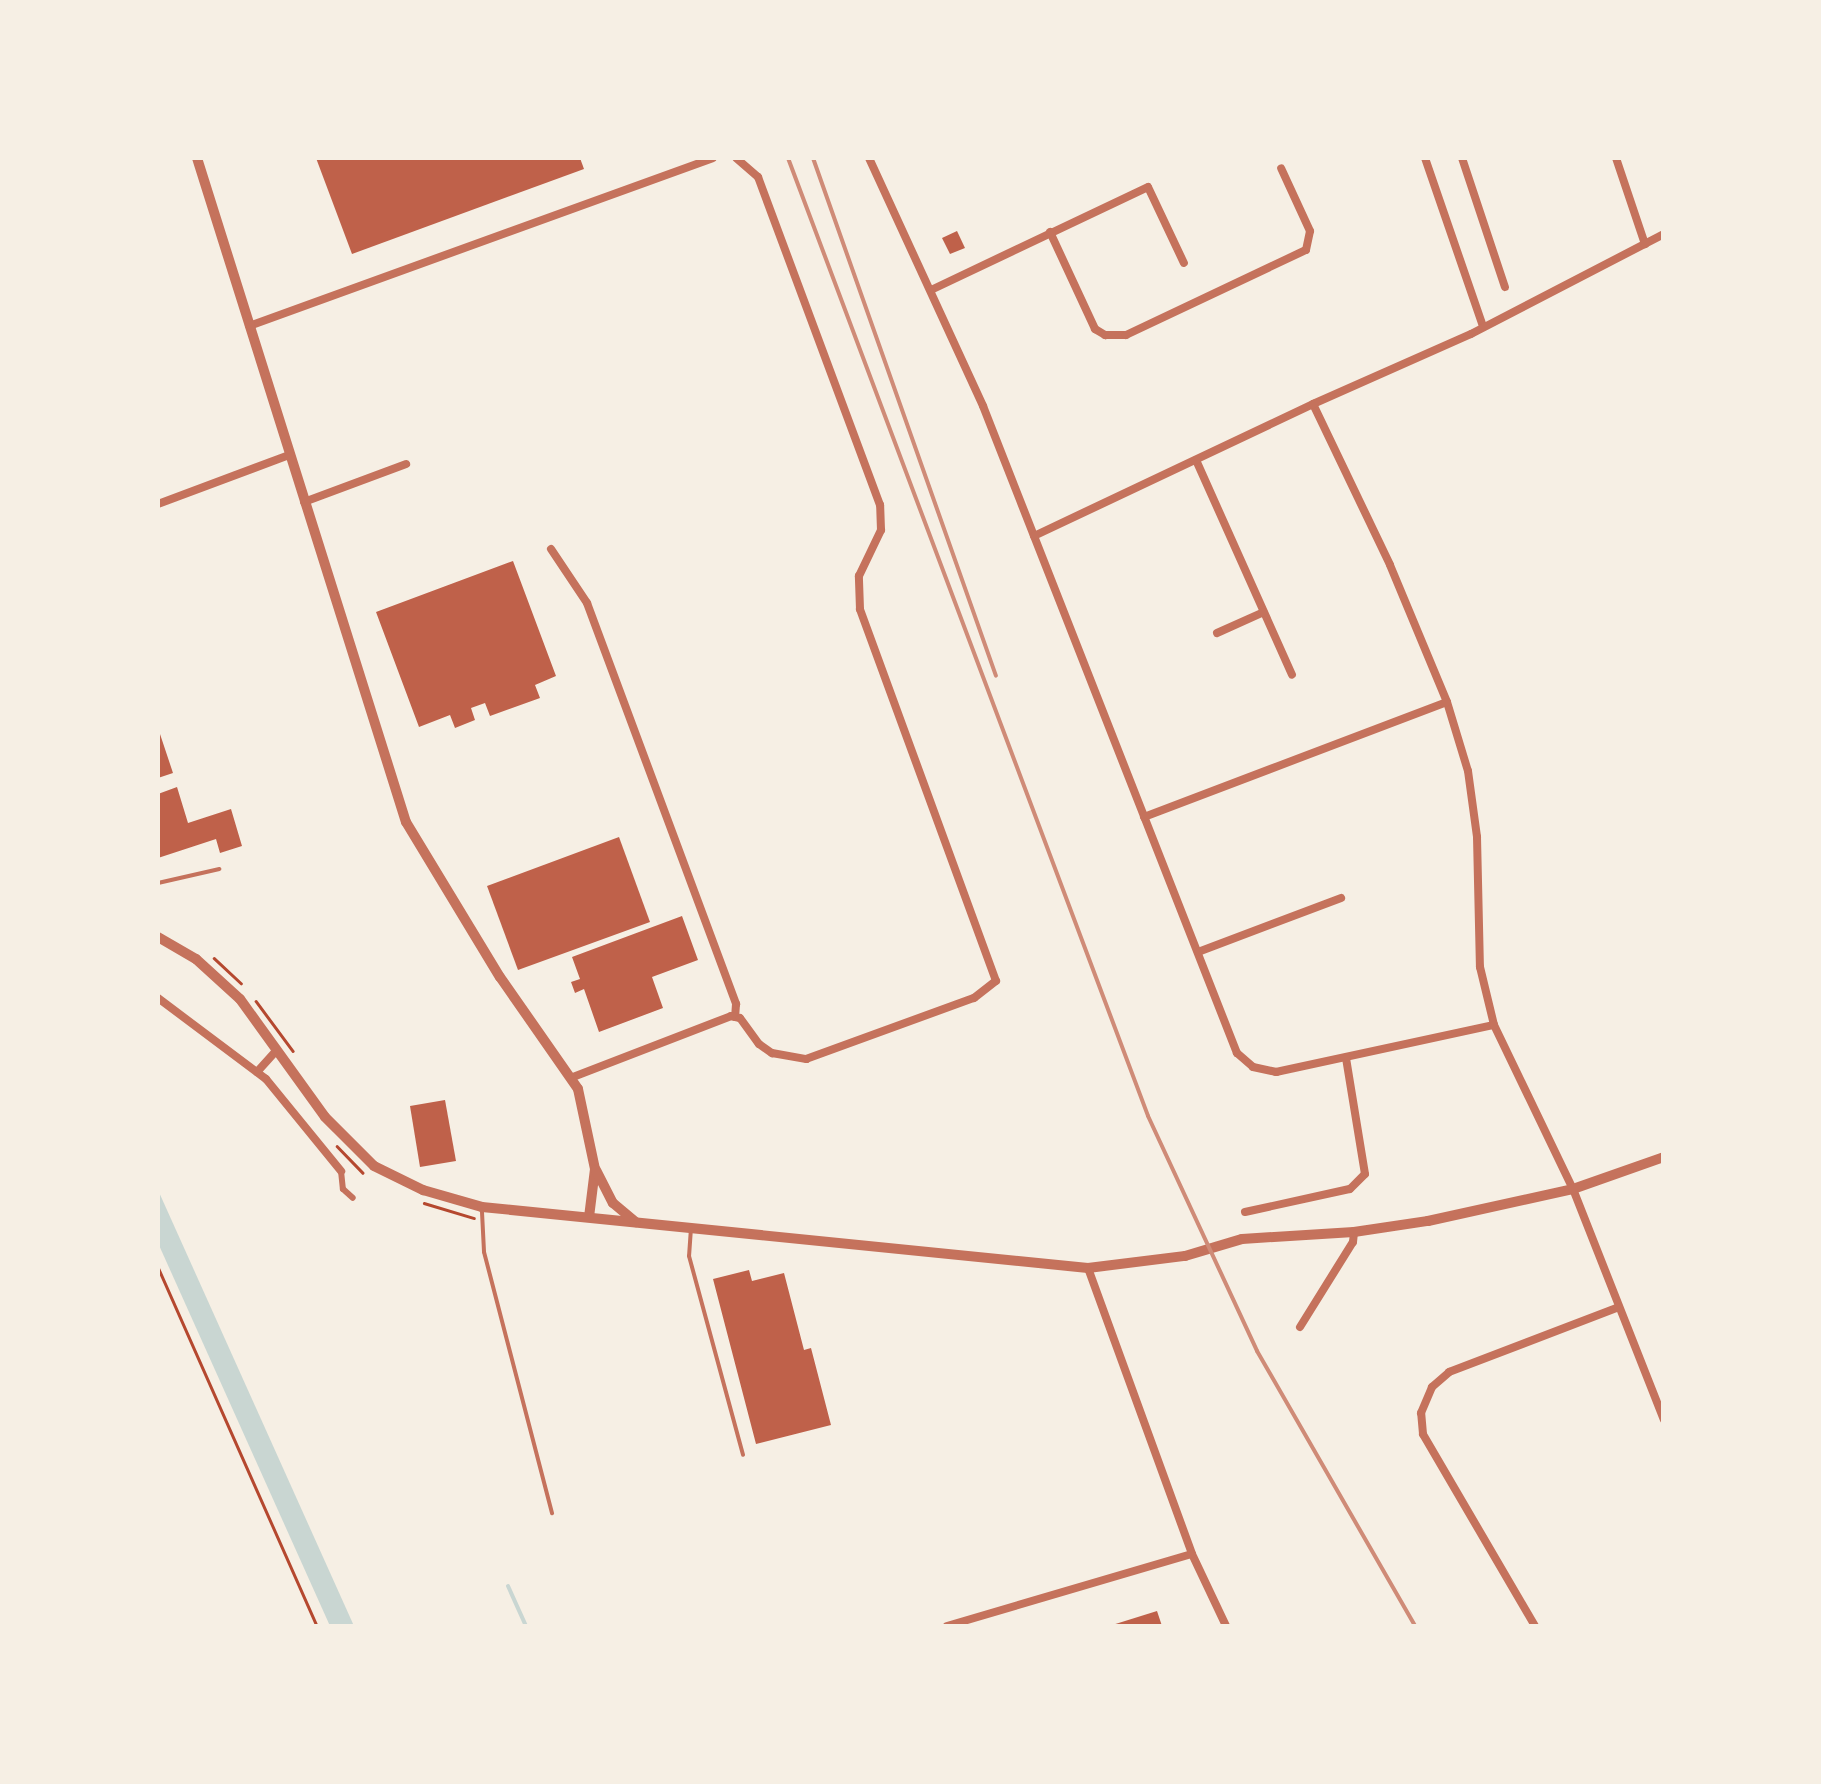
<!DOCTYPE html>
<style>
body{margin:0}
#map{position:relative;width:1821px;height:1784px;overflow:hidden;background:#f6efe4;font-family:"Open Sans",sans-serif}
div>[style]{position:absolute}
[style*='--x']{left:calc(var(--x)*1px);top:calc(var(--y)*1px);width:calc(var(--w)*1px);rotate:calc(var(--a)*1deg)}
.water>*{inset:0;background:#c9d6d2}
.stream>*{height:4px;margin:-2px;padding:0 2px;transform-origin:2px;border-radius:2px;background:#c9d6d2}
.building>*{inset:0;background:#bf614a}
.path>*{height:2.5px;margin:-1.25px;padding:0 1.25px;transform-origin:1.25px;border-radius:1.25px;background:#b5482f}
.service>*{height:4px;margin:-2px;padding:0 2px;transform-origin:2px;border-radius:2px;background:#c5725c}
.pedestrian>*{height:6px;margin:-3px;padding:0 3px;transform-origin:3px;border-radius:3px;background:#c5725c}
.minor>*{height:8px;margin:-4px;padding:0 4px;transform-origin:4px;border-radius:4px;background:#c5725c}
.tertiary>*{height:10px;margin:-5px;padding:0 5px;transform-origin:5px;border-radius:5px;background:#c5725c}
.rail>*{height:4px;margin:-2px;padding:0 2px;transform-origin:2px;border-radius:2px;background:#cf8b77}
span{translate:-50% -50%;white-space:nowrap;text-align:center;line-height:1.15;-webkit-text-stroke:10px #f6efe4;paint-order:stroke}
.frame{position:absolute;inset:0;border:160px solid #f6efe4;pointer-events:none}
</style>
<div id="map">
<div class="water">
<div style="clip-path:polygon(158px 1190px,354px 1626px,330px 1626px,158px 1243px)"></div>
</div>
<div class="stream">
<div style="--x:508;--y:1586;--w:44;--a:65.8"></div>
</div>
<div class="building">
<div style="clip-path:polygon(316px 158px,580px 158px,584px 169px,352px 254px)"></div>
<div style="clip-path:polygon(957px 231px,965px 248px,950px 254px,942px 238px)"></div>
<div style="clip-path:polygon(513px 561px,556px 676px,535px 685px,540px 698px,490px 716px,485px 703px,471px 708px,475px 720px,455px 728px,450px 715px,419px 727px,376px 612px)"></div>
<div style="clip-path:polygon(158px 728px,173px 773px,158px 778px)"></div>
<div style="clip-path:polygon(177px 787px,188px 823px,231px 809px,242px 846px,220px 853px,216px 839px,158px 858px,158px 794px)"></div>
<div style="clip-path:polygon(619px 837px,650px 922px,518px 970px,487px 886px)"></div>
<div style="clip-path:polygon(682px 916px,698px 960px,652px 977px,663px 1008px,599px 1032px,584px 989px,575px 993px,571px 982px,580px 979px,572px 957px)"></div>
<div style="clip-path:polygon(445px 1100px,456px 1161px,420px 1167px,410px 1106px)"></div>
<div style="clip-path:polygon(749px 1270px,752px 1281px,784px 1273px,804px 1350px,811px 1348px,831px 1425px,756px 1444px,713px 1279px)"></div>
<div style="clip-path:polygon(1157px 1611px,1162px 1626px,1109px 1626px)"></div>
</div>
<div class="path">
<div style="--x:214;--y:958;--w:37;--a:43"></div>
<div style="--x:256;--y:1001;--w:62;--a:53.5"></div>
<div style="--x:337;--y:1146;--w:37;--a:46"></div>
<div style="--x:424;--y:1203;--w:52;--a:16.7"></div>
<div style="--x:158;--y:1267;--w:393;--a:66.1"></div>
</div>
<div class="service">
<div style="--x:158;--y:883;--w:63;--a:-12.9"></div>
<div style="--x:482;--y:1212;--w:40;--a:87.1"></div>
<div style="--x:484;--y:1252;--w:270;--a:75.4"></div>
<div style="--x:691;--y:1228;--w:28;--a:94"></div>
<div style="--x:689;--y:1256;--w:206;--a:74.8"></div>
</div>
<div class="pedestrian">
<div style="--x:341;--y:1171;--w:18;--a:84"></div>
<div style="--x:343;--y:1189;--w:13;--a:42"></div>
</div>
<div class="minor">
<div style="--x:869;--y:158;--w:273;--a:65.3"></div>
<div style="--x:983;--y:406;--w:695;--a:68.57"></div>
<div style="--x:1237;--y:1053;--w:21;--a:41"></div>
<div style="--x:1253;--y:1067;--w:24;--a:12"></div>
<div style="--x:1276;--y:1072;--w:223;--a:-12.2"></div>
<div style="--x:1425;--y:158;--w:178;--a:71"></div>
<div style="--x:1462;--y:158;--w:136;--a:71.6"></div>
<div style="--x:1616;--y:158;--w:91;--a:71.4"></div>
<div style="--x:1050;--y:232;--w:107;--a:65.1"></div>
<div style="--x:1095;--y:329;--w:12;--a:31"></div>
<div style="--x:1105;--y:335;--w:21;--a:0"></div>
<div style="--x:1126;--y:335;--w:199;--a:-25.3"></div>
<div style="--x:1306;--y:250;--w:19;--a:-78"></div>
<div style="--x:1310;--y:231;--w:69;--a:-114.7"></div>
<div style="--x:931;--y:290;--w:240;--a:-25.4"></div>
<div style="--x:1148;--y:187;--w:84;--a:64.7"></div>
<div style="--x:249;--y:326;--w:493;--a:-19.9"></div>
<div style="--x:1313;--y:404;--w:178;--a:64.4"></div>
<div style="--x:1390;--y:565;--w:148;--a:67.4"></div>
<div style="--x:1447;--y:702;--w:72;--a:73.1"></div>
<div style="--x:1468;--y:771;--w:67;--a:82.2"></div>
<div style="--x:1477;--y:837;--w:130;--a:88.7"></div>
<div style="--x:1480;--y:967;--w:60;--a:76.4"></div>
<div style="--x:1494;--y:1025;--w:182;--a:64.3"></div>
<div style="--x:1573;--y:1189;--w:248;--a:68.5"></div>
<div style="--x:1196;--y:460;--w:235;--a:65.9"></div>
<div style="--x:304;--y:502;--w:109;--a:-20.4"></div>
<div style="--x:158;--y:504;--w:140;--a:-20.5"></div>
<div style="--x:1034;--y:536;--w:309;--a:-25.3"></div>
<div style="--x:1313;--y:404;--w:173;--a:-23.9"></div>
<div style="--x:1471;--y:334;--w:217;--a:-27.4"></div>
<div style="--x:551;--y:549;--w:65;--a:56.3"></div>
<div style="--x:587;--y:603;--w:428;--a:69.6"></div>
<div style="--x:736;--y:1004;--w:13;--a:94"></div>
<div style="--x:1217;--y:633;--w:51;--a:-24.1"></div>
<div style="--x:1144;--y:817;--w:324;--a:-20.8"></div>
<div style="--x:1198;--y:952;--w:153;--a:-20.7"></div>
<div style="--x:158;--y:998;--w:135;--a:36.9"></div>
<div style="--x:266;--y:1079;--w:119;--a:50.8"></div>
<div style="--x:257;--y:1072;--w:30;--a:-48"></div>
<div style="--x:573;--y:1077;--w:169;--a:-21.1"></div>
<div style="--x:731;--y:1016;--w:9;--a:13"></div>
<div style="--x:740;--y:1018;--w:32;--a:54"></div>
<div style="--x:759;--y:1044;--w:16;--a:35"></div>
<div style="--x:772;--y:1053;--w:35;--a:10"></div>
<div style="--x:806;--y:1059;--w:179;--a:-20"></div>
<div style="--x:974;--y:998;--w:28;--a:-38"></div>
<div style="--x:996;--y:981;--w:396;--a:-110.1"></div>
<div style="--x:860;--y:609;--w:33;--a:-92"></div>
<div style="--x:859;--y:576;--w:51;--a:-64.4"></div>
<div style="--x:881;--y:530;--w:25;--a:-92"></div>
<div style="--x:880;--y:505;--w:350;--a:-110.4"></div>
<div style="--x:758;--y:177;--w:29;--a:-139"></div>
<div style="--x:1245;--y:1212;--w:107;--a:-12.4"></div>
<div style="--x:1350;--y:1189;--w:21;--a:-45"></div>
<div style="--x:1365;--y:1174;--w:118;--a:-99.3"></div>
<div style="--x:1088;--y:1268;--w:304;--a:70"></div>
<div style="--x:1192;--y:1554;--w:80;--a:64.7"></div>
<div style="--x:1300;--y:1327;--w:100;--a:-58.1"></div>
<div style="--x:1353;--y:1242;--w:10;--a:-84"></div>
<div style="--x:947;--y:1626;--w:255;--a:-16.4"></div>
<div style="--x:1535;--y:1626;--w:222;--a:-120.3"></div>
<div style="--x:1423;--y:1434;--w:21;--a:-95"></div>
<div style="--x:1421;--y:1413;--w:28;--a:-67"></div>
<div style="--x:1432;--y:1387;--w:23;--a:-41"></div>
<div style="--x:1449;--y:1372;--w:182;--a:-20.9"></div>
</div>
<div class="tertiary">
<div style="--x:197;--y:158;--w:696;--a:72.53"></div>
<div style="--x:406;--y:822;--w:181;--a:58.8"></div>
<div style="--x:500;--y:977;--w:136;--a:55.1"></div>
<div style="--x:578;--y:1089;--w:82;--a:78"></div>
<div style="--x:595;--y:1169;--w:48;--a:97.1"></div>
<div style="--x:158;--y:937;--w:44;--a:30.1"></div>
<div style="--x:196;--y:959;--w:59;--a:42.3"></div>
<div style="--x:240;--y:999;--w:145;--a:54.2"></div>
<div style="--x:325;--y:1117;--w:69;--a:45"></div>
<div style="--x:374;--y:1166;--w:55;--a:26.1"></div>
<div style="--x:423;--y:1190;--w:61;--a:16.1"></div>
<div style="--x:482;--y:1207;--w:609;--a:5.75"></div>
<div style="--x:1088;--y:1268;--w:98;--a:-7.1"></div>
<div style="--x:1185;--y:1256;--w:59;--a:-16.6"></div>
<div style="--x:1242;--y:1239;--w:112;--a:-3.6"></div>
<div style="--x:1354;--y:1232;--w:75;--a:-8.5"></div>
<div style="--x:1428;--y:1221;--w:148;--a:-12.4"></div>
<div style="--x:1573;--y:1189;--w:96;--a:-19.4"></div>
<div style="--x:596;--y:1170;--w:37;--a:63"></div>
<div style="--x:613;--y:1203;--w:30;--a:40"></div>
</div>
<div class="rail">
<div style="--x:788;--y:158;--w:1023;--a:69.4"></div>
<div style="--x:1148;--y:1116;--w:259;--a:65.1"></div>
<div style="--x:1257;--y:1351;--w:317;--a:60.1"></div>
<div style="--x:813;--y:158;--w:549;--a:70.54"></div>
</div>
<div class="frame"></div>
</div>
